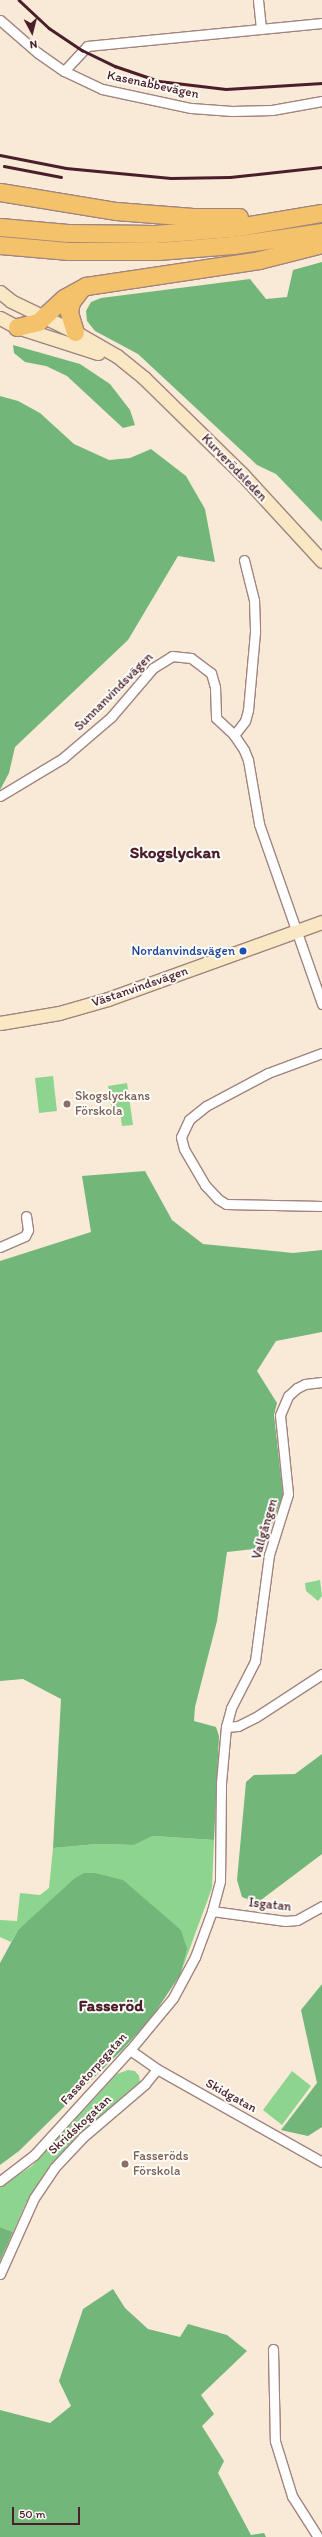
<!DOCTYPE html>
<meta charset="utf-8">
<style>
body{margin:0}
#map{position:relative;width:322px;height:2537px;overflow:hidden;background:#f8ead6;font-family:Itim,sans-serif}
div>[style]{position:absolute}
[style*='--x']{left:calc(var(--x)*1px);top:calc(var(--y)*1px);width:calc(var(--w)*1px);rotate:calc(var(--a)*1deg)}
.green>*{inset:0;background:#8dd48f}
.forest>*{inset:0;background:#72b67a}
.roads{filter:drop-shadow(1px 0 #a18480) drop-shadow(-1px 0 #a18480) drop-shadow(0 1px #a18480) drop-shadow(0 -1px #a18480)}
.street>*{height:9px;margin:-4.5px;padding:0 4.5px;transform-origin:4.5px;border-radius:4.5px;background:#fff}
.secondary>*{height:13px;margin:-6.5px;padding:0 6.5px;transform-origin:6.5px;border-radius:6.5px;background:#fae7c3}
.highway>*{height:17px;margin:-8.5px;padding:0 8.5px;transform-origin:8.5px;border-radius:8.5px;background:#f3c26a}
.rail>*{height:2.5px;margin:-1.25px;padding:0 1.25px;transform-origin:1.25px;border-radius:1.25px;background:#4a1f2b}
.dots>*{width:11px;height:11px;translate:-50% -50%;box-sizing:border-box;border:2px solid #fdfcf7;border-radius:50%}
span{translate:-50% -50%;white-space:nowrap;text-align:center;line-height:1.15;-webkit-text-stroke:4px #fdfcf7;paint-order:stroke}
.street-label{font-size:13px;color:#4a1f2b}
.transit-label{font-size:13px;color:#164399}
.right{translate:-100% -50%;text-align:right}
.education-label{font-size:13px;color:#785e54}
.left{translate:0 -50%;text-align:left}
.district-label{font-size:17px;color:#4a1f2b;font-weight:700}
.north{position:absolute;left:12px;top:12px;width:40px;height:40px;-webkit-text-stroke:3px #fdfcf7;paint-order:stroke;rotate:173deg;font-size:11px;font-weight:700;line-height:16px;text-align:center;color:#4a1f2b}
.north::after{content:'';display:block;margin:auto;width:14px;height:18px;background:#4a1f2b;clip-path:polygon(50% 0,100% 100%,50% 72%,0 100%)}
.scale{position:absolute;left:12px;top:2507px;width:68px;height:18px;box-sizing:border-box;border:2px solid #4a1f2b;border-top:0;padding-left:5px;font-size:12px;line-height:14px;white-space:nowrap;color:#4a1f2b;-webkit-text-stroke:3px #fdfcf7;paint-order:stroke}
</style>
<div id="map">
<div class="green">
<div style="clip-path:polygon(53px 1076px,57px 1111px,39px 1113px,35px 1078px)"></div>
<div style="clip-path:polygon(127px 1083px,133px 1125px,122px 1126px,120px 1111px,112px 1112px,108px 1086px)"></div>
<div style="clip-path:polygon(320px 1580px,322px 1596px,318px 1601px,306px 1591px,305px 1583px)"></div>
<div style="clip-path:polygon(153px 1836px,214px 1840px,212px 1888px,180px 1975px,181px 1930px,162px 1916px,47px 1906px,18px 1930px,11px 1942px,0 1937px,0 1920px,17px 1921px,20px 1893px,40px 1895px,49px 1888px,53px 1848px,97px 1844px,134px 1845px)"></div>
<div style="clip-path:polygon(128px 2070px,135px 2071px,139px 2076px,140px 2082px,136px 2088px,89px 2126px,26px 2203px,13px 2232px,0 2227px,0 2187px,32px 2166px,117px 2074px)"></div>
<div style="clip-path:polygon(292px 2071px,311px 2086px,282px 2125px,263px 2110px)"></div>
</div>
<div class="forest">
<div style="clip-path:polygon(322px 262px,322px 522px,276px 474px,257px 465px,138px 354px,95px 331px,87px 321px,86px 311px,91px 302px,101px 298px,250px 279px,266px 299px,287px 297px,293px 270px)"></div>
<div style="clip-path:polygon(13px 345px,80px 364px,110px 384px,130px 410px,135px 425px,123px 428px,67px 376px,46px 366px,25px 362px,14px 353px)"></div>
<div style="clip-path:polygon(0 396px,18px 401px,40px 413px,74px 444px,109px 460px,130px 458px,151px 449px,186px 476px,205px 509px,215px 562px,178px 556px,128px 640px,15px 747px,9px 773px,0 790px)"></div>
<div style="clip-path:polygon(145px 1171px,172px 1220px,203px 1244px,293px 1253px,322px 1250px,322px 1332px,276px 1341px,257px 1371px,277px 1403px,274px 1415px,283px 1495px,263px 1548px,227px 1552px,217px 1621px,195px 1707px,194px 1721px,216px 1727px,219px 1736px,214px 1840px,153px 1836px,134px 1845px,97px 1844px,53px 1848px,61px 1699px,23px 1679px,0 1681px,0 1261px,91px 1232px,82px 1176px)"></div>
<div style="clip-path:polygon(322px 1754px,322px 1854px,257px 1903px,242px 1897px,237px 1880px,246px 1782px,254px 1775px,295px 1774px)"></div>
<div style="clip-path:polygon(84px 1873px,95px 1873px,123px 1880px,181px 1930px,187px 1949px,180px 1975px,152px 2017px,123px 2049px,19px 2151px,0 2165px,0 1963px,18px 1930px,75px 1878px)"></div>
<div style="clip-path:polygon(322px 1984px,322px 2127px,308px 2136px,281px 2130px,317px 2083px,301px 2010px)"></div>
<div style="clip-path:polygon(0 2227px,13px 2232px,0 2261px)"></div>
<div style="clip-path:polygon(113px 2289px,125px 2308px,148px 2329px,180px 2337px,188px 2324px,227px 2335px,247px 2351px,201px 2395px,214px 2414px,202px 2426px,224px 2461px,218px 2473px,251px 2535px,264px 2533px,266px 2537px,0 2537px,0 2410px,50px 2423px,71px 2406px,59px 2381px,83px 2309px)"></div>
</div>
<div class="roads">
<div class="street">
<div style="--x:258;--y:0;--w:29;--a:84"></div>
<div style="--x:0;--y:20;--w:50;--a:41"></div>
<div style="--x:38;--y:53;--w:32;--a:35"></div>
<div style="--x:64;--y:71;--w:42;--a:25.3"></div>
<div style="--x:102;--y:89;--w:91;--a:12.1"></div>
<div style="--x:191;--y:108;--w:41;--a:4.2"></div>
<div style="--x:232;--y:111;--w:40;--a:-1.4"></div>
<div style="--x:272;--y:110;--w:51;--a:-10.2"></div>
<div style="--x:64;--y:71;--w:34;--a:-47"></div>
<div style="--x:87;--y:46;--w:236;--a:-5.6"></div>
<div style="--x:244;--y:560;--w:41;--a:76"></div>
<div style="--x:254;--y:600;--w:32;--a:88"></div>
<div style="--x:255;--y:632;--w:78;--a:95.1"></div>
<div style="--x:248;--y:710;--w:11;--a:105"></div>
<div style="--x:245;--y:721;--w:18;--a:128"></div>
<div style="--x:234;--y:735;--w:18;--a:56"></div>
<div style="--x:244;--y:750;--w:11;--a:68"></div>
<div style="--x:248;--y:760;--w:65;--a:80.2"></div>
<div style="--x:259;--y:824;--w:191;--a:70.7"></div>
<div style="--x:0;--y:796;--w:74;--a:-31.1"></div>
<div style="--x:63;--y:758;--w:63;--a:-40.5"></div>
<div style="--x:111;--y:717;--w:65;--a:-49.4"></div>
<div style="--x:153;--y:668;--w:22;--a:-32"></div>
<div style="--x:172;--y:656;--w:19;--a:6"></div>
<div style="--x:191;--y:658;--w:25;--a:37"></div>
<div style="--x:211;--y:673;--w:15;--a:74"></div>
<div style="--x:215;--y:687;--w:31;--a:88"></div>
<div style="--x:216;--y:718;--w:25;--a:43"></div>
<div style="--x:322;--y:1053;--w:58;--a:159.7"></div>
<div style="--x:268;--y:1073;--w:70;--a:152"></div>
<div style="--x:206;--y:1106;--w:22;--a:141"></div>
<div style="--x:189;--y:1120;--w:19;--a:115"></div>
<div style="--x:181;--y:1137;--w:12;--a:76"></div>
<div style="--x:184;--y:1149;--w:42;--a:59.7"></div>
<div style="--x:205;--y:1185;--w:19;--a:47"></div>
<div style="--x:218;--y:1199;--w:9;--a:32"></div>
<div style="--x:226;--y:1204;--w:96;--a:1.2"></div>
<div style="--x:0;--y:1247;--w:27;--a:-24"></div>
<div style="--x:25;--y:1236;--w:7;--a:-63"></div>
<div style="--x:28;--y:1230;--w:14;--a:-98"></div>
<div style="--x:226;--y:1727;--w:12;--a:-5"></div>
<div style="--x:238;--y:1726;--w:20;--a:-27"></div>
<div style="--x:256;--y:1717;--w:79;--a:-33.1"></div>
<div style="--x:212;--y:1911;--w:74;--a:7.8"></div>
<div style="--x:285;--y:1921;--w:12;--a:-5"></div>
<div style="--x:297;--y:1920;--w:29;--a:-29"></div>
<div style="--x:130;--y:2050;--w:33;--a:35"></div>
<div style="--x:157;--y:2069;--w:189;--a:29.4"></div>
<div style="--x:0;--y:2181;--w:43;--a:-37.4"></div>
<div style="--x:34;--y:2155;--w:142;--a:-47.6"></div>
<div style="--x:130;--y:2050;--w:67;--a:-50.4"></div>
<div style="--x:173;--y:1998;--w:47;--a:-61.8"></div>
<div style="--x:195;--y:1957;--w:49;--a:-69.7"></div>
<div style="--x:212;--y:1911;--w:31;--a:-75"></div>
<div style="--x:220;--y:1881;--w:98;--a:-89.4"></div>
<div style="--x:221;--y:1783;--w:56;--a:-84.9"></div>
<div style="--x:226;--y:1727;--w:20;--a:-75"></div>
<div style="--x:231;--y:1708;--w:53;--a:-62.9"></div>
<div style="--x:255;--y:1661;--w:107;--a:-82.5"></div>
<div style="--x:269;--y:1555;--w:64;--a:-72.7"></div>
<div style="--x:288;--y:1494;--w:79;--a:-95.8"></div>
<div style="--x:280;--y:1415;--w:21;--a:-67"></div>
<div style="--x:288;--y:1396;--w:12;--a:-42"></div>
<div style="--x:297;--y:1388;--w:9;--a:-27"></div>
<div style="--x:305;--y:1384;--w:17;--a:-7"></div>
<div style="--x:0;--y:2274;--w:83;--a:-65.9"></div>
<div style="--x:34;--y:2198;--w:36;--a:-56"></div>
<div style="--x:54;--y:2168;--w:42;--a:-46.9"></div>
<div style="--x:83;--y:2137;--w:82;--a:-40.5"></div>
<div style="--x:145;--y:2084;--w:19;--a:-51"></div>
<div style="--x:273;--y:2349;--w:92;--a:88.8"></div>
<div style="--x:275;--y:2441;--w:58;--a:72.8"></div>
<div style="--x:292;--y:2496;--w:49;--a:57.6"></div>
</div>
<div class="secondary">
<div style="--x:0;--y:292;--w:14;--a:39"></div>
<div style="--x:11;--y:301;--w:71;--a:25.8"></div>
<div style="--x:75;--y:332;--w:48;--a:29.7"></div>
<div style="--x:117;--y:356;--w:35;--a:39"></div>
<div style="--x:144;--y:378;--w:137;--a:44.4"></div>
<div style="--x:242;--y:474;--w:118;--a:47.4"></div>
<div style="--x:0;--y:318;--w:19;--a:28"></div>
<div style="--x:17;--y:327;--w:85;--a:17.8"></div>
<div style="--x:0;--y:1023;--w:60;--a:-9.6"></div>
<div style="--x:59;--y:1013;--w:51;--a:-15.9"></div>
<div style="--x:108;--y:999;--w:227;--a:-19.8"></div>
</div>
<div class="highway">
<div style="--x:0;--y:192;--w:118;--a:9.3"></div>
<div style="--x:116;--y:211;--w:77;--a:4.5"></div>
<div style="--x:193;--y:217;--w:46;--a:0"></div>
<div style="--x:0;--y:227;--w:68;--a:5"></div>
<div style="--x:68;--y:233;--w:86;--a:0.7"></div>
<div style="--x:154;--y:234;--w:78;--a:-4.4"></div>
<div style="--x:232;--y:228;--w:91;--a:-9.5"></div>
<div style="--x:0;--y:245;--w:69;--a:5"></div>
<div style="--x:69;--y:251;--w:89;--a:0"></div>
<div style="--x:158;--y:251;--w:75;--a:-4.6"></div>
<div style="--x:233;--y:245;--w:90;--a:-8.3"></div>
<div style="--x:17;--y:327;--w:22;--a:-13"></div>
<div style="--x:38;--y:322;--w:35;--a:-43"></div>
<div style="--x:64;--y:298;--w:25;--a:-29"></div>
<div style="--x:86;--y:286;--w:175;--a:-8.5"></div>
<div style="--x:259;--y:260;--w:65;--a:-14.3"></div>
<div style="--x:75;--y:332;--w:21;--a:-107"></div>
<div style="--x:69;--y:312;--w:10;--a:-79"></div>
<div style="--x:71;--y:302;--w:15;--a:-53"></div>
</div>
</div>
<div class="rail">
<div style="--x:19;--y:0;--w:41;--a:43"></div>
<div style="--x:49;--y:28;--w:40;--a:34"></div>
<div style="--x:82;--y:50;--w:37;--a:26"></div>
<div style="--x:115;--y:66;--w:46;--a:18.8"></div>
<div style="--x:159;--y:81;--w:67;--a:6.8"></div>
<div style="--x:226;--y:89;--w:96;--a:-3.6"></div>
<div style="--x:0;--y:155;--w:67;--a:11.1"></div>
<div style="--x:66;--y:168;--w:105;--a:5.4"></div>
<div style="--x:171;--y:178;--w:59;--a:-1"></div>
<div style="--x:230;--y:177;--w:93;--a:-6.2"></div>
<div style="--x:4;--y:166;--w:58;--a:10.9"></div>
</div>
<div class="dots">
<div style="left:243px;top:951px;background:#1a4fb4"></div>
<div style="left:67px;top:1104px;background:#8d6e63"></div>
<div style="left:125px;top:2164px;background:#8d6e63"></div>
</div>
<div class="street-label">
<span style="left:153px;top:85px;rotate:12deg">Kasenabbevägen</span>
<span style="left:234px;top:468px;rotate:46deg">Kurverödsleden</span>
<span style="left:114px;top:692px;rotate:-45deg">Sunnanvindsvägen</span>
<span style="left:140px;top:987px;rotate:-19deg">Västanvindsvägen</span>
<span style="left:265px;top:1529px;rotate:-74deg">Vallgången</span>
<span style="left:270px;top:1905px;rotate:6deg">Isgatan</span>
<span style="left:94px;top:2069px;rotate:-48deg">Fassetorpsgatan</span>
<span style="left:231px;top:2096px;rotate:29deg">Skidgatan</span>
<span style="left:80px;top:2125px;rotate:-43deg">Skridskogatan</span>
</div>
<div class="transit-label">
<span class="right" style="left:235px;top:951px">Nordanvindsvägen</span>
</div>
<div class="education-label">
<span class="left" style="left:75px;top:1104px">Skogslyckans<br>Förskola</span>
<span class="left" style="left:133px;top:2164px">Fasseröds<br>Förskola</span>
</div>
<div class="district-label">
<span style="left:175px;top:853px">Skogslyckan</span>
<span style="left:111px;top:2006px">Fasseröd</span>
</div>
<div class="north">N</div>
<div class="scale">50 m</div>
</div>
